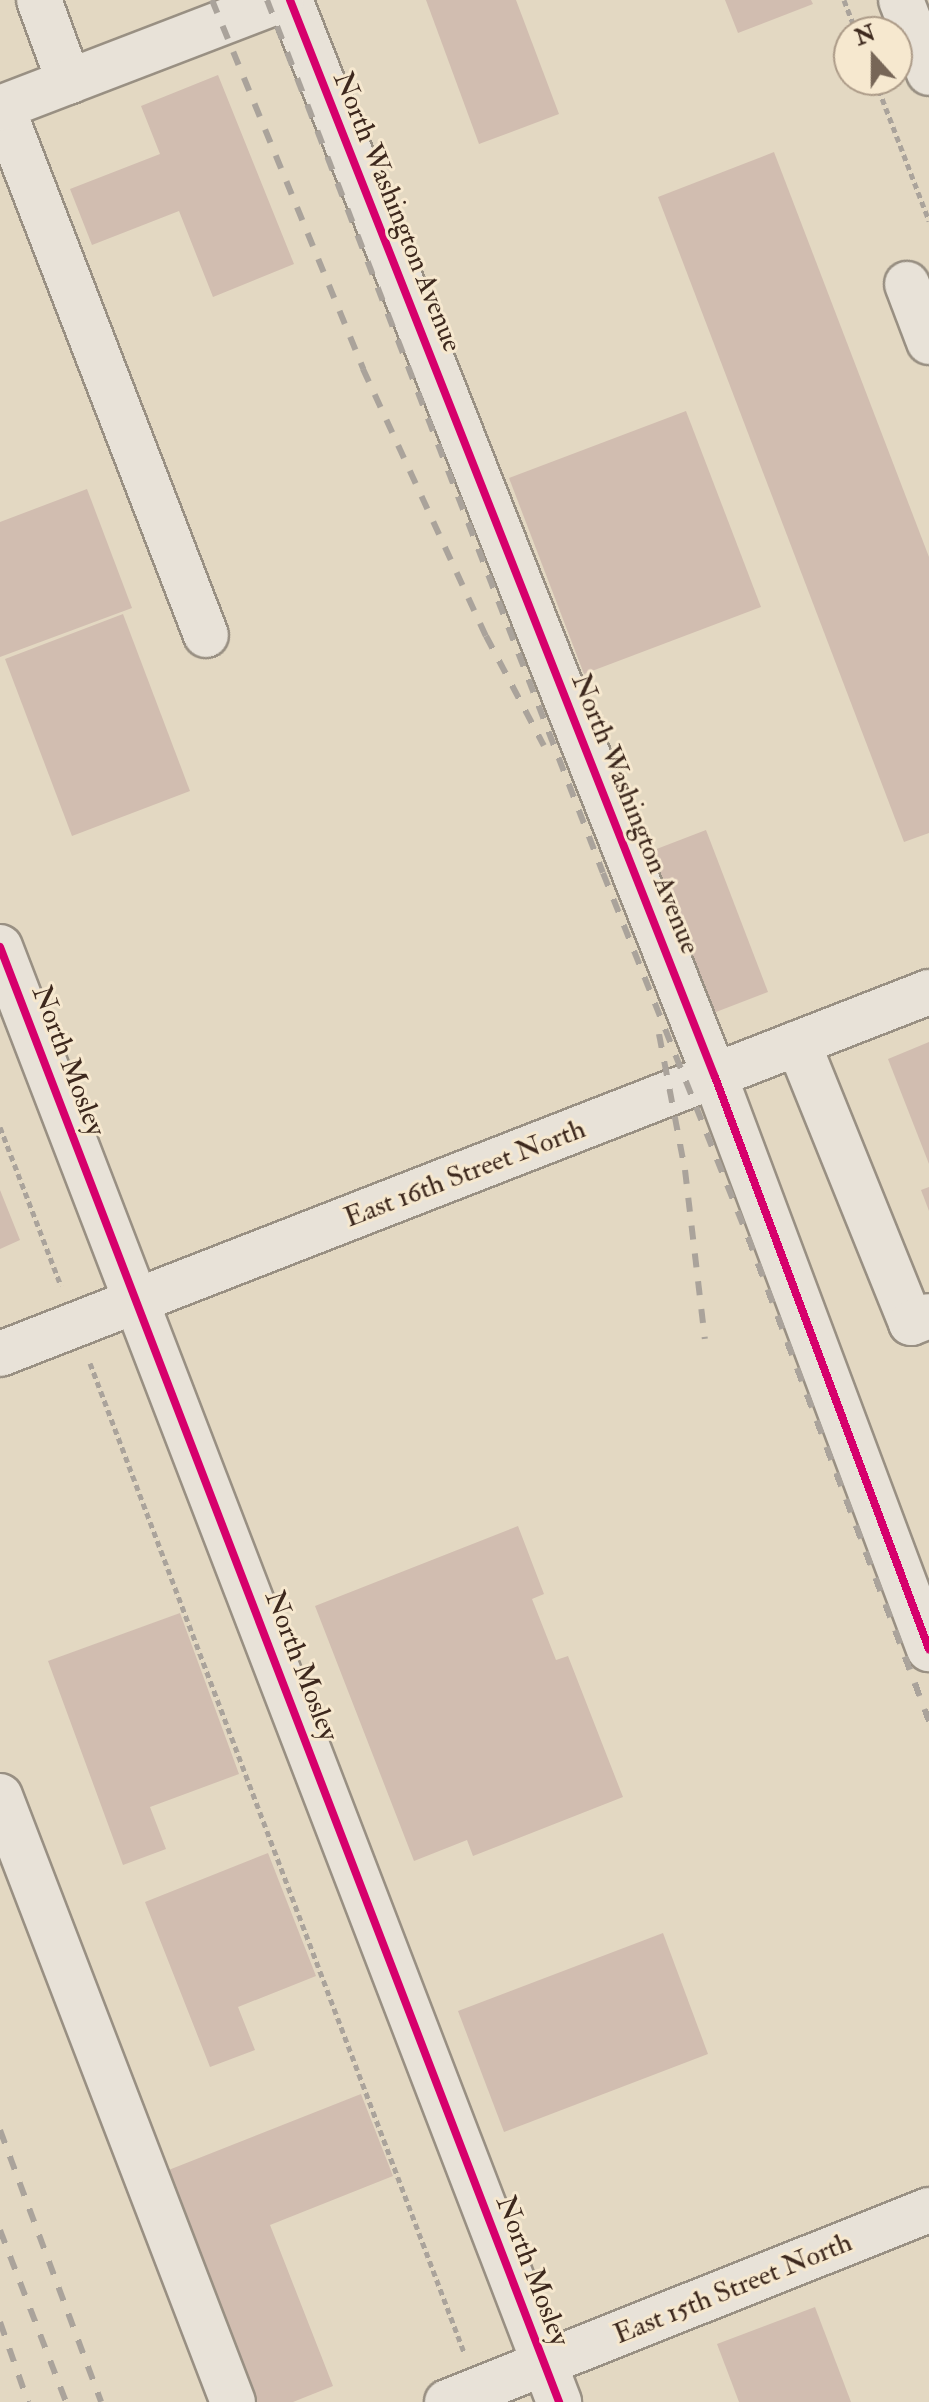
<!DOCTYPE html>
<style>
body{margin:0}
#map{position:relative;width:929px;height:2402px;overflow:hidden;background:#e3d8c2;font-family:"IM FELL Double Pica",serif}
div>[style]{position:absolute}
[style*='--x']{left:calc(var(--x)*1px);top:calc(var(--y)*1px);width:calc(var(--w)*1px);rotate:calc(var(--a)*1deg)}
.building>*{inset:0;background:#d1bdb0}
.path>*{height:5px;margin-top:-2.5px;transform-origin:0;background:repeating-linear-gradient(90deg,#aaa39b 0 6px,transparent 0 10px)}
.roads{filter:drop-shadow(2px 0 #999083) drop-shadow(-2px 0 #999083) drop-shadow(0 2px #999083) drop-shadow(0 -2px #999083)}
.minor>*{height:44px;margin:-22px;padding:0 22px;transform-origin:22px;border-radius:22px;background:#e8e2d8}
.rail>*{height:6px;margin-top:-3px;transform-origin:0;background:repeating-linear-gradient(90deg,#aaa39b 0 14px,transparent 0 28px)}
.cycleway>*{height:8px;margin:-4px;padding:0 4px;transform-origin:4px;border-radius:4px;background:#d6006c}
span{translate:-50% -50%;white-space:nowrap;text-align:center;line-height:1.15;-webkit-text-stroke:6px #f6e8cf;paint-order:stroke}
.street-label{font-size:28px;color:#3d281d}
.north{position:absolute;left:833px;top:16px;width:80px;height:80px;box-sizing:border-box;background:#f6e8cf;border:2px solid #ac9b88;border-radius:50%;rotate:339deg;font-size:22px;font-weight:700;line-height:32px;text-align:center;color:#3d281d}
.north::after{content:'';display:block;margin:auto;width:28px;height:36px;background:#776657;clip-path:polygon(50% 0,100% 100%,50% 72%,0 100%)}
</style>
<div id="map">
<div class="building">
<div style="clip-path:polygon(426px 0,516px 0,559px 114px,479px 144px)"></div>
<div style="clip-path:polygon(725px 0,811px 0,813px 4px,738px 33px)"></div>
<div style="clip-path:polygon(218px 75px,294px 264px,213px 297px,179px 211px,92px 245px,70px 189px,160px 154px,141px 106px)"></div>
<div style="clip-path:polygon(774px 152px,929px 557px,929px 833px,904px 842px,658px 197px)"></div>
<div style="clip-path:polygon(686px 411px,761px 607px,584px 674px,509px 478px)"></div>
<div style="clip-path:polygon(87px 489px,132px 608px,0 657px,0 522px)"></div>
<div style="clip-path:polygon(123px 614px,190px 791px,72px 836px,5px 659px)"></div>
<div style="clip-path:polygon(706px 830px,768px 992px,703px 1017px,641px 855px)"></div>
<div style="clip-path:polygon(929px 1042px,929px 1164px,888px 1059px)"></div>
<div style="clip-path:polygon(929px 1187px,929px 1211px,921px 1190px)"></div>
<div style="clip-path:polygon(0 1190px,20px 1240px,0 1249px)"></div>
<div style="clip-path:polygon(518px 1526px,544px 1594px,532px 1599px,556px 1660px,568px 1656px,623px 1797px,473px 1856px,467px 1840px,414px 1861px,315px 1606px)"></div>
<div style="clip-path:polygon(180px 1613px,239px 1774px,150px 1807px,166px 1849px,123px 1865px,48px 1661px)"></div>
<div style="clip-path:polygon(268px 1853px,316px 1976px,238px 2007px,255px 2050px,210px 2067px,145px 1902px)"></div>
<div style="clip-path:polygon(663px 1933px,708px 2054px,504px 2132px,458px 2011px)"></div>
<div style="clip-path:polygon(361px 2094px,393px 2176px,270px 2225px,333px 2386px,293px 2402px,246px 2402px,156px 2175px)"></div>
<div style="clip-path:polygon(815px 2307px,851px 2402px,739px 2402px,717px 2344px)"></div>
</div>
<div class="path">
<div style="--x:844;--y:0;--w:34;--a:69"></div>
<div style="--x:875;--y:80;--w:151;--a:69"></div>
<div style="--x:0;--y:1127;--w:170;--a:69"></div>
<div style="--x:90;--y:1363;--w:1057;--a:69.29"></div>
</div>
<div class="roads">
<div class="minor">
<div style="--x:39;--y:0;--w:87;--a:69.9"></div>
<div style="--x:290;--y:0;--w:1158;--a:68.47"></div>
<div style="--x:715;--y:1077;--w:611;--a:69.49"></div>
<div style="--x:901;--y:0;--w:78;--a:69"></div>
<div style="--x:2;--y:107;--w:566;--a:68.88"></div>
<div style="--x:0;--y:108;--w:301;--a:-21"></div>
<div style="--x:907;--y:284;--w:62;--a:69.2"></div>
<div style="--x:0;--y:947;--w:1559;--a:68.98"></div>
<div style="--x:798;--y:1043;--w:302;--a:68"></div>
<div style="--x:911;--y:1323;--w:19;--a:-21"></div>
<div style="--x:0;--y:1354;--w:997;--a:-21.29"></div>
<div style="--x:0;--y:1796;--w:649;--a:68.97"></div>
<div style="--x:447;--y:2402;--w:519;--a:-21.72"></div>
</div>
</div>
<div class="rail">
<div style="--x:212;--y:0;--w:399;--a:67.7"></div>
<div style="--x:363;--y:369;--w:294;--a:65.3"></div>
<div style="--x:486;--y:636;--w:124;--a:62.2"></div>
<div style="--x:267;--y:0;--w:935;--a:68.95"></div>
<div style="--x:603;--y:873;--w:392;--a:68.3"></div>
<div style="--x:748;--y:1237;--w:517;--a:69.5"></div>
<div style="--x:659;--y:1034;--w:138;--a:79.2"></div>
<div style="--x:685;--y:1170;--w:170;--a:83.3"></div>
<div style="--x:0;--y:2130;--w:290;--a:69.6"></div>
<div style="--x:0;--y:2230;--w:184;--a:69"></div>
<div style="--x:0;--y:2322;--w:85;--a:70.7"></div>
</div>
<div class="cycleway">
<div style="--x:290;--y:0;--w:1158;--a:68.47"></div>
<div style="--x:715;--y:1077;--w:611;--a:69.49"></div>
<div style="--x:0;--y:947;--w:1559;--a:68.98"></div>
</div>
<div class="street-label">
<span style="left:397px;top:212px;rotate:68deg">North Washington Avenue</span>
<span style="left:635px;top:814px;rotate:68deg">North Washington Avenue</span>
<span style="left:68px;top:1061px;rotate:69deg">North Mosley</span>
<span style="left:465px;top:1174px;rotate:-21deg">East 16th Street North</span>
<span style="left:301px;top:1666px;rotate:69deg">North Mosley</span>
<span style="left:532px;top:2271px;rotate:69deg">North Mosley</span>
<span style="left:733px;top:2289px;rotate:-22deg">East 15th Street North</span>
</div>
<div class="north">N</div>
</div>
